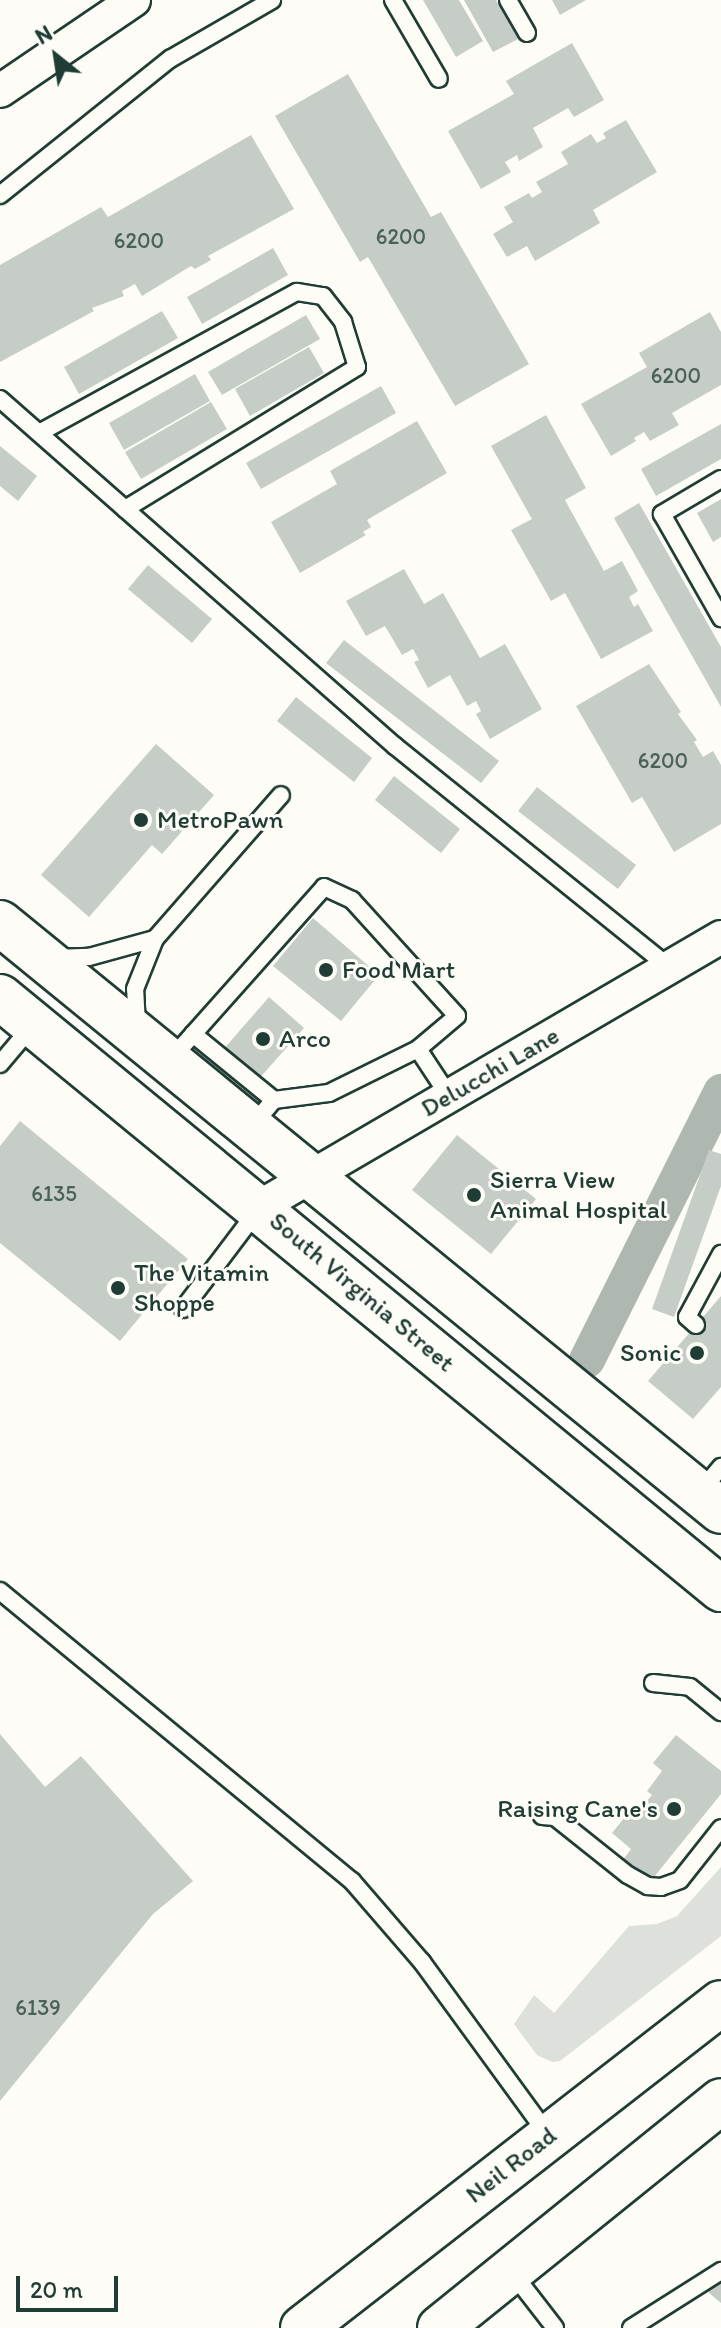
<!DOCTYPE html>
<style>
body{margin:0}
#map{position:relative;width:721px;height:2328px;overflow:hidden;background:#fdfcf7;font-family:Itim,sans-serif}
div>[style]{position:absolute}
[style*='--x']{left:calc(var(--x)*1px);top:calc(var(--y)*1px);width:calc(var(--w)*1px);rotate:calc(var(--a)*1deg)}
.green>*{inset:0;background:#dde0db}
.canal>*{height:36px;margin:-18px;padding:0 18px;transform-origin:18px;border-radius:18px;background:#aeb8b1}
.building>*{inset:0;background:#c6cdc7}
.roads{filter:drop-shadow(2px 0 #1f3d34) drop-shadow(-2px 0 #1f3d34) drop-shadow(0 2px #1f3d34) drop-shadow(0 -2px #1f3d34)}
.service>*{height:16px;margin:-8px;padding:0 8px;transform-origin:8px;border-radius:8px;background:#fdfcf7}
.minor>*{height:32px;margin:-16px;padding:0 16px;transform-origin:16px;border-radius:16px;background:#fdfcf7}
.secondary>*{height:44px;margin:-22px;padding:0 22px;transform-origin:22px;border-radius:22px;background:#fdfcf7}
.primary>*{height:44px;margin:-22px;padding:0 22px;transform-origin:22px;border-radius:22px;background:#fdfcf7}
.dots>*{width:22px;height:22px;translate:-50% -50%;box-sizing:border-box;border:4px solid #fdfcf7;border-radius:50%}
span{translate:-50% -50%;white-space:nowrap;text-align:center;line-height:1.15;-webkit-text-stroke:6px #fdfcf7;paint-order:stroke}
.number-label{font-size:22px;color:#496159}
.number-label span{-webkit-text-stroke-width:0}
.poi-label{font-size:26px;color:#1f3d34}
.left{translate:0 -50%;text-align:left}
.right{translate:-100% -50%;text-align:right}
.street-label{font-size:26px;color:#1f3d34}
.north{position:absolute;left:16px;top:16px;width:80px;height:80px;-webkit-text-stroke:6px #fdfcf7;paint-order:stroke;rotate:330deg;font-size:22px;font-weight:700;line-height:32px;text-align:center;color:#1f3d34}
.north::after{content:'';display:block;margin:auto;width:28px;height:36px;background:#1f3d34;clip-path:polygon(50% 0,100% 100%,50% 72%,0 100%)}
.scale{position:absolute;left:16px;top:2276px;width:102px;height:36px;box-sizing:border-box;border:4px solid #1f3d34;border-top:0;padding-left:10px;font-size:24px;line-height:28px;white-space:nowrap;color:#1f3d34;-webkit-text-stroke:6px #fdfcf7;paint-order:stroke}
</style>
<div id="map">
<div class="green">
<div style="clip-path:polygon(721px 1867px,721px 1936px,560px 2061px,552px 2062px,537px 2055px,514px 2024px,534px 1995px,554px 2013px,629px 1926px,657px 1924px,677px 1916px)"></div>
</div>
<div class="canal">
<div style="--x:587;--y:1360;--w:300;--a:-63.4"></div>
</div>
<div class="building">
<div style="clip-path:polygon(423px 0,459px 0,483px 41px,456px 57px)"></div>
<div style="clip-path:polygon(464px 0,496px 0,518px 39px,493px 52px)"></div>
<div style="clip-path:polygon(552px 0,586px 0,560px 15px)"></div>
<div style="clip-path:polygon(572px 43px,604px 100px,574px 117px,568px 108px,533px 128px,543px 147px,519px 161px,517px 155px,505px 162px,511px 172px,481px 189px,448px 131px,514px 94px,506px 81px)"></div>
<div style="clip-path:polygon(348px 74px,431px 217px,441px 212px,529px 364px,455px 406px,368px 257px,360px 262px,275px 116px)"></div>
<div style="clip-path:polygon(626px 120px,657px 172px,593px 210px,600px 223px,535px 261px,527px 246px,507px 257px,493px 234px,513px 222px,504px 207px,529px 193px,532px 198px,542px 192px,536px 182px,568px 164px,561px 152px,591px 134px,597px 143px,606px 138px,603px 133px)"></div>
<div style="clip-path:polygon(251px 135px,294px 209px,208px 256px,211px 260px,195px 269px,191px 266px,142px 296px,135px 284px,122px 291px,124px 296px,92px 308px,94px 311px,0 362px,0 265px,101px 207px,108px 217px)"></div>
<div style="clip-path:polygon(273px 248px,288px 275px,202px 324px,187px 297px)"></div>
<div style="clip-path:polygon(162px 311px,178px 338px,79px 394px,64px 367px)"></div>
<div style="clip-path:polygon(710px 312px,721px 332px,721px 385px,672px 413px,679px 425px,650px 441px,644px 432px,634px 438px,636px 441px,611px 456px,581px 404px,647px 367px,639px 353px)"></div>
<div style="clip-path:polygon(306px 315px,320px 339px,222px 395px,208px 372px)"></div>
<div style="clip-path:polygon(309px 347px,324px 373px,250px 416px,235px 389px)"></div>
<div style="clip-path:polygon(195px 374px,210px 401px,124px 450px,109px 423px)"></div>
<div style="clip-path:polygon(381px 386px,396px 413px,261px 489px,246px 463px)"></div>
<div style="clip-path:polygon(211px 402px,227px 429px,141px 479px,125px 452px)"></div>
<div style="clip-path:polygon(546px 415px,586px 488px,565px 500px,604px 571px,622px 561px,638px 591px,629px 597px,634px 607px,638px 604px,653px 631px,601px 659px,565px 593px,551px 601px,511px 530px,532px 519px,491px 446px)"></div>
<div style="clip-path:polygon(417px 421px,447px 473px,367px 520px,371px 527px,363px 532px,366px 535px,300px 573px,271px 522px,337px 484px,330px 471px)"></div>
<div style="clip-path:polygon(721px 424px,721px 459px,656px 496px,641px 469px)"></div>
<div style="clip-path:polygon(0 446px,37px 476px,18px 501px,0 486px)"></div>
<div style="clip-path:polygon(721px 499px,721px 537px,713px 542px,697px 513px)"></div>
<div style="clip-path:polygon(639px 503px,721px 647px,721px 707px,614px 518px)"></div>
<div style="clip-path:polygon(148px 565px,212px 619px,192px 643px,128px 589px)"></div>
<div style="clip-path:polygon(404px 569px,424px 604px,443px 593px,480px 658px,505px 644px,542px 709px,490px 739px,476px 714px,481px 711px,476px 701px,467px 706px,450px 675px,428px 688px,414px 662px,419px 660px,413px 649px,402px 655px,385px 626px,366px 636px,346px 601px)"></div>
<div style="clip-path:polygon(344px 640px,499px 761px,481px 783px,326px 663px)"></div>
<div style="clip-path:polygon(649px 664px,681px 712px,678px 714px,697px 740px,694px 742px,703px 757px,713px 751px,721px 765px,721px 824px,674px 852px,642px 797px,632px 803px,576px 706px)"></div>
<div style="clip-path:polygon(296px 697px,372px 758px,354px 782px,277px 721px)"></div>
<div style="clip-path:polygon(156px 744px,214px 795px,162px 854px,152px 845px,89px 917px,41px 875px)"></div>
<div style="clip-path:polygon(394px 776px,460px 829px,441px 853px,375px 800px)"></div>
<div style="clip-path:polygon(537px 787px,636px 865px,618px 889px,518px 811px)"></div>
<div style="clip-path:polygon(313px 918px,379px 975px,341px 1021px,273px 966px)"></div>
<div style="clip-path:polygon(269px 997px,304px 1028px,257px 1081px,222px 1051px)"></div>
<div style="clip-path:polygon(20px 1121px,188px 1259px,120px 1341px,0 1243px,0 1146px)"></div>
<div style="clip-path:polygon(457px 1135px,536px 1199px,491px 1254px,412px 1190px)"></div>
<div style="clip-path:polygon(709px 1150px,721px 1154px,721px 1186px,674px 1317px,652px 1309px)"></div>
<div style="clip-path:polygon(721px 1296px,721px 1387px,693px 1419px,648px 1381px)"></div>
<div style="clip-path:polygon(0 1734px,45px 1787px,81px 1756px,193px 1881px,153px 1914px,0 2101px)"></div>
<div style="clip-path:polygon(676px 1735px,721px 1771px,721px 1794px,650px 1882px,623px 1860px,631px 1849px,612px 1833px,633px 1807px,638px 1811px,652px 1795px,647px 1791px,662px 1771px,653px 1763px)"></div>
<div style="clip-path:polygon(721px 2277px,721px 2303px,708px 2292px)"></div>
</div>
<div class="roads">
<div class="service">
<div style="--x:393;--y:0;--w:91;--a:59.8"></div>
<div style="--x:508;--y:0;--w:38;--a:60"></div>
<div style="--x:0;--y:195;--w:218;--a:-38.7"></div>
<div style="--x:170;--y:59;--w:118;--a:-30"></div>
<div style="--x:0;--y:399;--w:526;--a:41.3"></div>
<div style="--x:395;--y:746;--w:352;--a:38.9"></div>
<div style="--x:39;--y:433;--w:294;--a:-28.7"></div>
<div style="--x:297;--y:292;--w:26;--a:9"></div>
<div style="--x:323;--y:296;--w:33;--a:52"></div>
<div style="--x:343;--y:322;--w:47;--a:72.7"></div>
<div style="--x:357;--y:367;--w:272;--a:148.5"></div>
<div style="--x:721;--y:479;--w:69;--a:149.3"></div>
<div style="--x:662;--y:514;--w:120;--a:60.4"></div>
<div style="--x:55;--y:958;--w:34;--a:-2"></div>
<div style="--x:89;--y:957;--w:68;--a:-15.3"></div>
<div style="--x:137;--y:1025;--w:36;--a:-93"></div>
<div style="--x:135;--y:989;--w:54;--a:-68.2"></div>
<div style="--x:155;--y:939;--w:191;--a:-48.8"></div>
<div style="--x:193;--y:1034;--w:104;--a:39.2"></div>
<div style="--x:171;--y:1059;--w:230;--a:-48.3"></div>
<div style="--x:324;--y:887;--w:31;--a:25"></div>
<div style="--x:352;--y:900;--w:156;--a:47.8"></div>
<div style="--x:457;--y:1016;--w:51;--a:139.8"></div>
<div style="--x:418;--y:1049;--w:56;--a:56.6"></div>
<div style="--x:0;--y:1064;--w:51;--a:-49.8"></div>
<div style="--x:252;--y:1126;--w:34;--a:-50"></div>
<div style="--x:274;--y:1100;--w:55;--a:-7.3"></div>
<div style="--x:329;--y:1093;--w:99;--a:-26.3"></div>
<div style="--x:183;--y:1309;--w:123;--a:-52.9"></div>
<div style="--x:696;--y:1325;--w:12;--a:-138"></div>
<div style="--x:687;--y:1317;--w:72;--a:-61.6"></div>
<div style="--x:700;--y:1492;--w:33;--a:-50"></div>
<div style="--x:0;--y:1591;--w:456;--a:39.5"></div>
<div style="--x:352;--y:1881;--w:107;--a:49.2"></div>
<div style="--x:422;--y:1962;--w:215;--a:53.9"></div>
<div style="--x:653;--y:1683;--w:37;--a:6"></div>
<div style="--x:690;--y:1687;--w:40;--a:39"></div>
<div style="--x:542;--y:1816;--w:13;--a:4"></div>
<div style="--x:555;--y:1817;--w:93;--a:38.5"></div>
<div style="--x:628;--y:1875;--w:23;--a:29"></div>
<div style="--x:648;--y:1886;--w:13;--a:4"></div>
<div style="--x:661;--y:1887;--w:20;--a:-20"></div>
<div style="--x:680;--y:1880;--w:66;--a:-51.7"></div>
<div style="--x:511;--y:2271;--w:72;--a:52.3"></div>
<div style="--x:631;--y:2328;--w:107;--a:-32.3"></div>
</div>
<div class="minor">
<div style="--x:0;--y:91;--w:162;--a:-34.2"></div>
<div style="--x:259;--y:1207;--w:535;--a:-30.3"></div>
</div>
<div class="secondary">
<div style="--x:303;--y:2328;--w:529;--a:-37.87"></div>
<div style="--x:440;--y:2328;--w:361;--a:-38.9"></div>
</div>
<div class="primary">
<div style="--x:0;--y:923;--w:930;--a:39.2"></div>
<div style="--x:0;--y:997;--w:933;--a:39.39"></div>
</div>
</div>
<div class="dots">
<div style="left:141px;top:820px;background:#1f3d34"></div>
<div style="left:326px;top:970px;background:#1f3d34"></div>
<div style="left:263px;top:1039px;background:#1f3d34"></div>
<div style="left:474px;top:1195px;background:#1f3d34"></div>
<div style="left:118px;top:1288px;background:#1f3d34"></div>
<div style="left:697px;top:1353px;background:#1f3d34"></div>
<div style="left:674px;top:1809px;background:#1f3d34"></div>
</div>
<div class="number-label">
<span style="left:401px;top:237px">6200</span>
<span style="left:139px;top:241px">6200</span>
<span style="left:676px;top:376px">6200</span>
<span style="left:663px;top:761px">6200</span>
<span style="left:54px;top:1194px">6135</span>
<span style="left:38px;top:2008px">6139</span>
</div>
<div class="poi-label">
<span class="left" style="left:157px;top:820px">MetroPawn</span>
<span class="left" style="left:342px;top:970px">Food Mart</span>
<span class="left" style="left:279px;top:1039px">Arco</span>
<span class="left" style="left:490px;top:1195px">Sierra View<br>Animal Hospital</span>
<span class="left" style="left:134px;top:1288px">The Vitamin<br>Shoppe</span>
<span class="right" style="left:681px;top:1353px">Sonic</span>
<span class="right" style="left:658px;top:1809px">Raising Cane's</span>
</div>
<div class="street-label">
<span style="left:490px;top:1072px;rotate:-30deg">Delucchi Lane</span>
<span style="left:362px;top:1292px;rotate:40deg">South Virginia Street</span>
<span style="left:511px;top:2165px;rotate:-38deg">Neil Road</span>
</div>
<div class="north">N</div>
<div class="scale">20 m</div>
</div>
